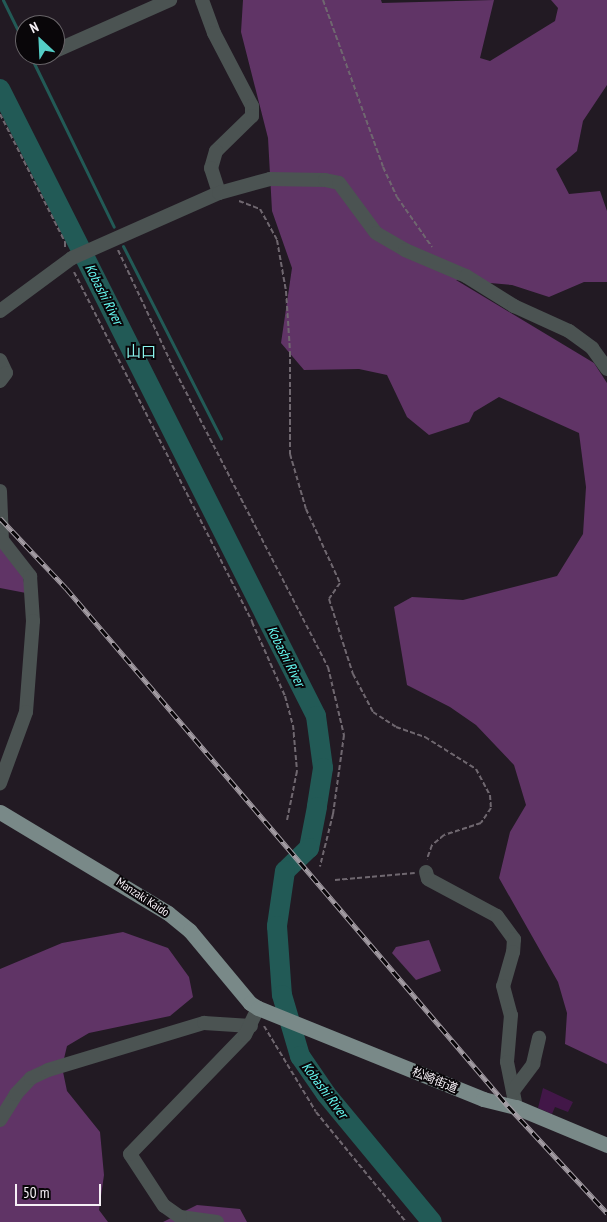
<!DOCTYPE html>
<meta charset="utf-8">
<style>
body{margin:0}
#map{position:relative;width:607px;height:1222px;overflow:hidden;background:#221a23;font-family:"PT Sans Narrow","Noto Sans JP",sans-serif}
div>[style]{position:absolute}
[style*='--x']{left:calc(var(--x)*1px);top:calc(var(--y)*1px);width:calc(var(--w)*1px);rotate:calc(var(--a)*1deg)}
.forest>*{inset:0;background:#603466}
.stream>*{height:3px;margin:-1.5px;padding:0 1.5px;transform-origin:1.5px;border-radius:1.5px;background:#225a56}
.river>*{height:20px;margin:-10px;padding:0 10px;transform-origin:10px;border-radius:10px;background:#225a56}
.building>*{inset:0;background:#421748}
.path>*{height:2px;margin-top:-1px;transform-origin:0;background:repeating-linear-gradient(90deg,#6f676f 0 5px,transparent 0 7.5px)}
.minor>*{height:14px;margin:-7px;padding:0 7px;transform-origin:7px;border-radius:7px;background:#4b5352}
.major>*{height:15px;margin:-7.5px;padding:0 7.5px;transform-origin:7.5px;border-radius:7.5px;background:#798988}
.rail>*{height:5px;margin-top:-2.5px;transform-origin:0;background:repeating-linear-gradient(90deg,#090609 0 9px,#a39ca3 0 18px);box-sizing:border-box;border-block:1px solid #a39ca3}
span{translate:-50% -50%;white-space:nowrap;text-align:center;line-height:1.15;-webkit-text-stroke:4px #090609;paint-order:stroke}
.street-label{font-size:12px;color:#f6f0f6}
.water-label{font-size:14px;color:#66faf2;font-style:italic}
.quarter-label{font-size:15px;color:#8bf6ef}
.north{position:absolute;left:15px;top:15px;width:50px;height:50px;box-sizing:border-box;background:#090609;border:1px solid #686468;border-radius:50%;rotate:335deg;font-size:14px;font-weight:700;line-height:20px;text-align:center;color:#f6f0f6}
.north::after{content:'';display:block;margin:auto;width:18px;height:22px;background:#54cdc6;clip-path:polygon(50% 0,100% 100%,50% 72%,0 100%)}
.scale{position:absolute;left:15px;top:1184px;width:86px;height:22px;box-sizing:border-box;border:2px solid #f6f0f6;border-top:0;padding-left:6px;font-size:15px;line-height:18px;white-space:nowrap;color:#f6f0f6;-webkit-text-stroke:4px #090609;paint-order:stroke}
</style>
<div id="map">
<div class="forest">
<div style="clip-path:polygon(243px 0,381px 0,382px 3px,494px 0,480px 58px,490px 61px,555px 21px,558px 8px,551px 0,607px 0,607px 85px,583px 121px,577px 151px,556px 169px,569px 194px,600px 191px,607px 211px,607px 282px,584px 282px,549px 297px,512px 285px,456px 280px,594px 363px,607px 383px,607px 1064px,565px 1044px,567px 1013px,558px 982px,499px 878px,510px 832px,526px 805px,514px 765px,476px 725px,450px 707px,407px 685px,394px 607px,412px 597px,463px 600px,557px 576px,583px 534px,586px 487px,579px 433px,499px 397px,474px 412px,469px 422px,429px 435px,407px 417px,387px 375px,359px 369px,304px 370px,281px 343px,292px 268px,272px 211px,268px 138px,241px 32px)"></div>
<div style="clip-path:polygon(0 545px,22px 572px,26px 593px,0 588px)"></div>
<div style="clip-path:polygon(123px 932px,168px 948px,189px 977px,193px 997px,170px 1016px,89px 1033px,67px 1046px,62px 1067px,67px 1091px,100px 1132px,104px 1175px,99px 1210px,108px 1222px,0 1222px,0 969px,62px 943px)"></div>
<div style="clip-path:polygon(429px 940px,441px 971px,416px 980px,392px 953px,396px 947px)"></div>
<div style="clip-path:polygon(197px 1205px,240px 1209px,247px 1222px,163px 1222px)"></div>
</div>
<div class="stream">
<div style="--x:3;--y:0;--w:50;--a:63.9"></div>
<div style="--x:30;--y:55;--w:191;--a:64"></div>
<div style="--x:123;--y:246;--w:216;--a:63"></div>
</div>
<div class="river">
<div style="--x:0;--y:89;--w:702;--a:63.25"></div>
<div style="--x:316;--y:716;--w:52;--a:82.3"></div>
<div style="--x:323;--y:768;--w:39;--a:99"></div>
<div style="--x:317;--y:807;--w:42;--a:101"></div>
<div style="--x:309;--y:848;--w:33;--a:136"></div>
<div style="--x:285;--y:871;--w:56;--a:98.3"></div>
<div style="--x:277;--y:926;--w:69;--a:85.9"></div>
<div style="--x:282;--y:995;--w:64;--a:73.6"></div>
<div style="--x:300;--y:1056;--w:46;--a:55.6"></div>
<div style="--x:326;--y:1094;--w:166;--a:50.4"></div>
</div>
<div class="building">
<div style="clip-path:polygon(543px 1088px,573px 1102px,568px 1112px,555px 1107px,552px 1114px,538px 1108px)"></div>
</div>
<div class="path">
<div style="--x:323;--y:0;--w:177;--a:70.2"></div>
<div style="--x:383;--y:167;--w:33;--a:65"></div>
<div style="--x:397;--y:197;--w:61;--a:55"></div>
<div style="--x:0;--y:114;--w:144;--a:63.1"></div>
<div style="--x:65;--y:242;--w:7;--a:90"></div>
<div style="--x:239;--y:201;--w:22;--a:21"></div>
<div style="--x:260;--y:209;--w:35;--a:61"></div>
<div style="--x:277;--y:240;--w:52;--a:80"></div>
<div style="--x:286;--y:291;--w:61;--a:86.2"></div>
<div style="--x:290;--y:352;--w:102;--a:90"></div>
<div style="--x:290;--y:454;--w:57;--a:73.8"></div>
<div style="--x:306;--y:509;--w:81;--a:65.3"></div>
<div style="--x:340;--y:583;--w:19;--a:125"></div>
<div style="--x:329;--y:599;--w:79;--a:72.3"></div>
<div style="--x:353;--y:674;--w:43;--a:62.2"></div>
<div style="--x:373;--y:712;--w:27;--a:33"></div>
<div style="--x:396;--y:727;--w:31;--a:19"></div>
<div style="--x:425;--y:737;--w:60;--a:32.1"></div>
<div style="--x:476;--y:769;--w:30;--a:62"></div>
<div style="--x:490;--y:795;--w:13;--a:86"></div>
<div style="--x:491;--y:808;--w:18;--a:124"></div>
<div style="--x:481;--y:823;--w:39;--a:162"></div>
<div style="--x:444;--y:835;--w:16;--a:140"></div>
<div style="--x:432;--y:845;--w:15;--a:110"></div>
<div style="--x:118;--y:250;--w:127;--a:64.8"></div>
<div style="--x:172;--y:365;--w:340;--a:62.7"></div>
<div style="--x:328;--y:667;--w:70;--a:76.8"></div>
<div style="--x:344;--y:735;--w:80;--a:97.9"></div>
<div style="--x:333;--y:814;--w:54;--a:104"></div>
<div style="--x:74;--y:272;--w:393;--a:63"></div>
<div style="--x:252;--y:622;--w:81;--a:66"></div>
<div style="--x:285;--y:696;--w:30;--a:75"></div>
<div style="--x:293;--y:725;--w:46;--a:85"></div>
<div style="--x:297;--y:771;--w:50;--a:101.5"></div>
<div style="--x:335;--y:880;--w:80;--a:-5"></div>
<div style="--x:264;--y:1026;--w:100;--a:58.8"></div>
<div style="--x:316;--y:1112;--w:142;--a:50.7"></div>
</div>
<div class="minor">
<div style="--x:202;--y:0;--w:35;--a:70"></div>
<div style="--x:214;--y:33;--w:82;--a:62.5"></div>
<div style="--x:252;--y:106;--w:10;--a:90"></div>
<div style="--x:252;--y:116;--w:50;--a:135.8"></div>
<div style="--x:216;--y:151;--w:18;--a:106"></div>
<div style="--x:211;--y:168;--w:26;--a:72"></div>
<div style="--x:55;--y:51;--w:126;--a:-23.9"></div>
<div style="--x:43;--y:56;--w:3;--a:-18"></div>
<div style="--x:0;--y:311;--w:89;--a:-36.4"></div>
<div style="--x:72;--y:258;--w:161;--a:-23.9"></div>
<div style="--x:219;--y:193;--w:53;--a:-15.4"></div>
<div style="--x:270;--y:179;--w:55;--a:1"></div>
<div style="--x:325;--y:180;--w:14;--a:12"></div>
<div style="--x:339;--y:183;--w:62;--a:53.5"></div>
<div style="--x:376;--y:233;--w:34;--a:30"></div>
<div style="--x:405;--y:250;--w:66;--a:23.1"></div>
<div style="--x:466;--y:276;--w:57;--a:32"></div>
<div style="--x:514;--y:306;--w:60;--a:24.4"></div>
<div style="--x:569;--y:331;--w:29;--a:36"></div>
<div style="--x:592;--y:348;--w:26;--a:54"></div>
<div style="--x:0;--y:360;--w:14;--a:65"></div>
<div style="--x:6;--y:373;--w:10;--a:127"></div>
<div style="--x:0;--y:491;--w:49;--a:87.7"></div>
<div style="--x:2;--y:540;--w:46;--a:52.1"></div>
<div style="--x:30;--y:576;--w:45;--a:86.2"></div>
<div style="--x:33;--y:621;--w:91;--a:94.4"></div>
<div style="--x:26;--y:712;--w:76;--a:110.1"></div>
<div style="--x:426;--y:872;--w:7;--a:74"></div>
<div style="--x:428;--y:879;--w:78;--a:28.2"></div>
<div style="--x:497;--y:916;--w:29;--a:54"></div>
<div style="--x:514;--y:939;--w:13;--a:94"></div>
<div style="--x:513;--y:952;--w:35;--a:106"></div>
<div style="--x:503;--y:986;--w:30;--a:75"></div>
<div style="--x:511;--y:1015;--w:47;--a:94.9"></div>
<div style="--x:507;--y:1062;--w:46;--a:78.7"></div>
<div style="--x:513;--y:1091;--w:34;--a:-53"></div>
<div style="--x:533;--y:1064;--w:27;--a:-77"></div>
<div style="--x:0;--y:1120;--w:31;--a:-58"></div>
<div style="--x:16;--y:1094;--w:22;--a:-47"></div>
<div style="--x:31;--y:1078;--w:19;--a:-25"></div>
<div style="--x:48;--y:1070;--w:163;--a:-16.8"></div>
<div style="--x:204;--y:1023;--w:47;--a:3.7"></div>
<div style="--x:217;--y:1222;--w:37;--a:-172"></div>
<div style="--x:180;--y:1217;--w:19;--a:-145"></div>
<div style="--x:164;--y:1206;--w:62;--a:-123.2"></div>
<div style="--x:130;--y:1154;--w:165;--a:-46"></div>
<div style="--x:245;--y:1035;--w:30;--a:-64"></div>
</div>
<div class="major">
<div style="--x:0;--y:812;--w:196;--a:31"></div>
<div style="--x:168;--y:913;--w:28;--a:39"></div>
<div style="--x:190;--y:931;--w:94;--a:50.2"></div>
<div style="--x:250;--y:1003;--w:9;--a:32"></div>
<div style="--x:258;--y:1008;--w:243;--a:22"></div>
<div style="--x:483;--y:1099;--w:34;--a:14"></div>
<div style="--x:516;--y:1107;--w:99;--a:22.7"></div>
</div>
<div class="rail">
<div style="--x:0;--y:518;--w:96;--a:46.7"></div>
<div style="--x:66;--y:588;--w:681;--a:49.53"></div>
<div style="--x:508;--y:1106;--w:146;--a:47.2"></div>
</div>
<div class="street-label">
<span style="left:143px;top:897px;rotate:33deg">Manzaki Kaido</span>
<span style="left:435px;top:1080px;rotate:22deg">松崎街道</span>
</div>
<div class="water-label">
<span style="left:104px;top:294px;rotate:63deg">Kobashi River</span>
<span style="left:286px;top:656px;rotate:63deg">Kobashi River</span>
<span style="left:325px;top:1090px;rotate:53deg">Kobashi River</span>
</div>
<div class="quarter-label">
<span style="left:141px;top:352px">山口</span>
</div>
<div class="north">N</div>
<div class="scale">50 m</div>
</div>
